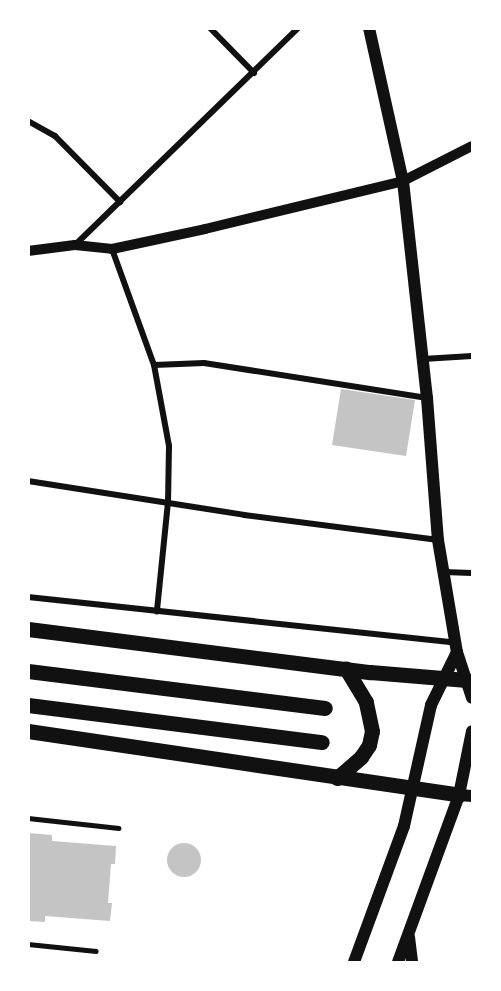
<!DOCTYPE html>
<style>
body{margin:0}
#map{position:relative;width:501px;height:991px;overflow:hidden;background:#fff;font-family:Mulish,sans-serif}
div>[style]{position:absolute}
[style*='--x']{left:calc(var(--x)*1px);top:calc(var(--y)*1px);width:calc(var(--w)*1px);rotate:calc(var(--a)*1deg)}
.building>*{inset:0;background:#c4c4c4}
.round{border-radius:50%}
.service>*{height:4.5px;margin:-2.25px;padding:0 2.25px;transform-origin:2.25px;border-radius:2.25px;background:#111}
.minor>*{height:6px;margin:-3px;padding:0 3px;transform-origin:3px;border-radius:3px;background:#111}
.tertiary>*{height:10px;margin:-5px;padding:0 5px;transform-origin:5px;border-radius:5px;background:#111}
.secondary>*{height:12px;margin:-6px;padding:0 6px;transform-origin:6px;border-radius:6px;background:#111}
.primary>*{height:15px;margin:-7.5px;padding:0 7.5px;transform-origin:7.5px;border-radius:7.5px;background:#111}
span{translate:-50% -50%;white-space:nowrap;text-align:center;line-height:1.15;-webkit-text-stroke:6px #fff;paint-order:stroke}
.frame{position:absolute;inset:0;border:30px solid #fff;pointer-events:none}
</style>
<div id="map">
<div class="building">
<div style="clip-path:polygon(341px 389px,415px 400px,406px 456px,332px 445px)"></div>
<div style="clip-path:polygon(28px 833px,52px 835px,52px 841px,116px 846px,115px 864px,111px 864px,108px 903px,112px 903px,110px 921px,45px 916px,45px 922px,28px 921px)"></div>
<div class="round" style="left:167px;top:843px;width:34px;height:34px"></div>
</div>
<div class="service">
<div style="--x:28;--y:818;--w:91;--a:6.3"></div>
<div style="--x:28;--y:944;--w:68;--a:5.9"></div>
</div>
<div class="minor">
<div style="--x:210;--y:28;--w:63;--a:45.6"></div>
<div style="--x:28;--y:121;--w:31;--a:29"></div>
<div style="--x:55;--y:136;--w:93;--a:45.4"></div>
<div style="--x:75;--y:245;--w:311;--a:-44.2"></div>
<div style="--x:112;--y:249;--w:123;--a:70.1"></div>
<div style="--x:154;--y:365;--w:82;--a:79.5"></div>
<div style="--x:169;--y:446;--w:56;--a:91"></div>
<div style="--x:168;--y:502;--w:110;--a:95.8"></div>
<div style="--x:423;--y:359;--w:49;--a:-3.5"></div>
<div style="--x:154;--y:365;--w:50;--a:-2.3"></div>
<div style="--x:204;--y:363;--w:226;--a:8.9"></div>
<div style="--x:28;--y:481;--w:219;--a:8.9"></div>
<div style="--x:244;--y:515;--w:196;--a:7.3"></div>
<div style="--x:444;--y:572;--w:28;--a:2"></div>
<div style="--x:28;--y:597;--w:429;--a:6.1"></div>
</div>
<div class="tertiary">
<div style="--x:28;--y:251;--w:47;--a:-7.3"></div>
<div style="--x:75;--y:245;--w:37;--a:6"></div>
<div style="--x:112;--y:249;--w:95;--a:-12.1"></div>
<div style="--x:205;--y:229;--w:204;--a:-13.6"></div>
<div style="--x:403;--y:181;--w:77;--a:-26.9"></div>
</div>
<div class="secondary">
<div style="--x:369;--y:28;--w:157;--a:77.5"></div>
<div style="--x:403;--y:181;--w:218;--a:83.7"></div>
<div style="--x:427;--y:398;--w:142;--a:85.6"></div>
<div style="--x:438;--y:540;--w:114;--a:80.4"></div>
<div style="--x:457;--y:652;--w:48;--a:71.9"></div>
<div style="--x:459;--y:795;--w:13;--a:4"></div>
<div style="--x:409;--y:937;--w:25;--a:83"></div>
<div style="--x:354;--y:962;--w:145;--a:-69.8"></div>
<div style="--x:404;--y:826;--w:124;--a:-77.4"></div>
<div style="--x:431;--y:705;--w:59;--a:-63.9"></div>
<div style="--x:398;--y:962;--w:178;--a:-69.9"></div>
<div style="--x:459;--y:795;--w:65;--a:-78.5"></div>
</div>
<div class="primary">
<div style="--x:28;--y:629;--w:345;--a:7.2"></div>
<div style="--x:370;--y:672;--w:97;--a:4.7"></div>
<div style="--x:28;--y:671;--w:299;--a:7.1"></div>
<div style="--x:28;--y:705;--w:296;--a:7.2"></div>
<div style="--x:28;--y:731;--w:436;--a:8.4"></div>
<div style="--x:337;--y:778;--w:32;--a:-41"></div>
<div style="--x:361;--y:757;--w:14;--a:-56"></div>
<div style="--x:369;--y:745;--w:14;--a:-78"></div>
<div style="--x:372;--y:731;--w:30;--a:-102"></div>
<div style="--x:366;--y:702;--w:39;--a:-121"></div>
</div>
<div class="frame"></div>
</div>
